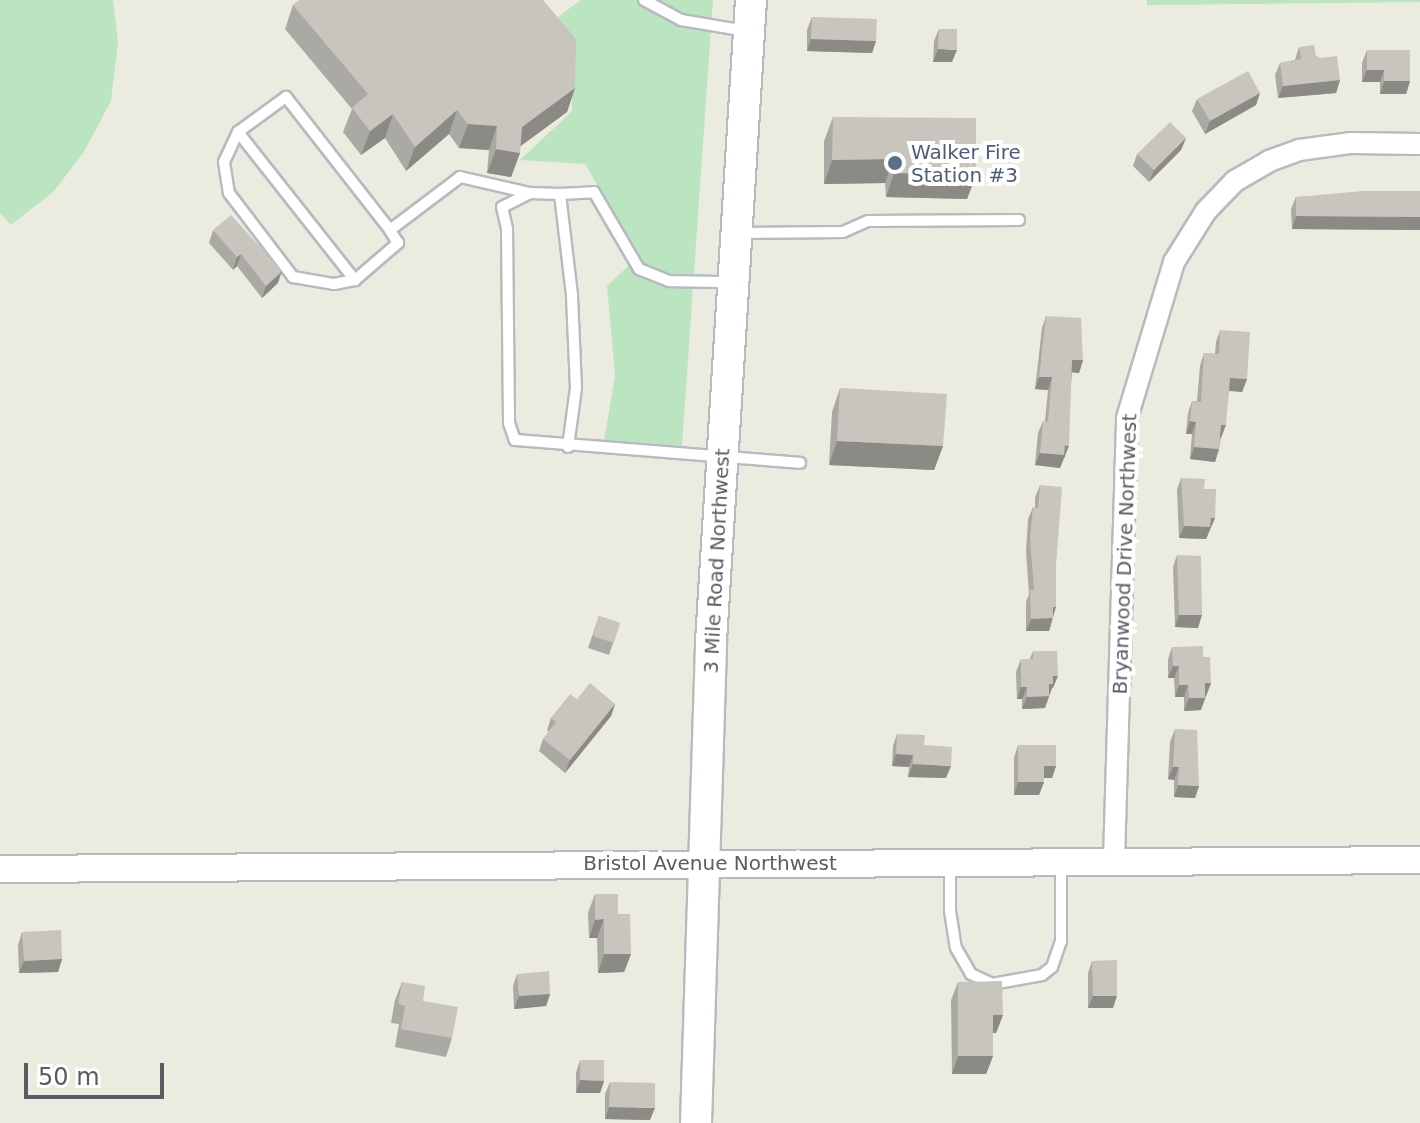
<!DOCTYPE html>
<style>
body{margin:0}
#map{position:relative;width:1420px;height:1123px;overflow:hidden;background:#ecebe0;font-family:"DejaVu Sans",sans-serif}
div>[style]{position:absolute}
[style*='--x']{left:calc(var(--x)*1px);top:calc(var(--y)*1px);width:calc(var(--w)*1px);rotate:calc(var(--a)*1deg)}
.green>*{inset:0;background:#bbe5c1}
.roads{filter:drop-shadow(2px 0 #b8bac0) drop-shadow(-2px 0 #b8bac0) drop-shadow(0 2px #b8bac0) drop-shadow(0 -2px #b8bac0)}
.service>*{height:10px;margin:-5px;padding:0 5px;transform-origin:5px;border-radius:5px;background:#fff}
.minor>*{height:20px;margin:-10px;padding:0 10px;transform-origin:10px;border-radius:10px;background:#fff}
.tertiary>*{height:26px;margin:-13px;padding:0 13px;transform-origin:13px;border-radius:13px;background:#fff}
.secondary>*{height:30px;margin:-15px;padding:0 15px;transform-origin:15px;border-radius:15px;background:#fff}
.wall>*{inset:0;background:#aba9a3}
.shaded-wall>*{inset:0;background:#8b8a84}
.building>*{inset:0;background:#c7c5bd}
.dots>*{width:22px;height:22px;translate:-50% -50%;box-sizing:border-box;border:4px solid #fff;border-radius:50%}
span{translate:-50% -50%;white-space:nowrap;text-align:center;line-height:1.15;-webkit-text-stroke:8px #fff;paint-order:stroke}
.service-label{font-size:20px;color:#4e5e75}
.left{translate:0 -50%;text-align:left}
.street-label{font-size:20px;color:#595c62}
.scale{position:absolute;left:24px;top:1063px;width:140px;height:36px;box-sizing:border-box;border:4px solid #595c62;border-top:0;padding-left:10px;font-size:24px;line-height:28px;white-space:nowrap;color:#595c62;-webkit-text-stroke:6px #fff;paint-order:stroke}
</style>
<div id="map">
<div class="green">
<div style="clip-path:polygon(0 0,113px 0,118px 42px,111px 101px,84px 152px,54px 191px,11px 225px,0 213px)"></div>
<div style="clip-path:polygon(581px 0,713px 0,682px 446px,604px 441px,615px 376px,607px 286px,639px 256px,585px 164px,520px 160px,572px 111px,572px 63px,543px 28px)"></div>
<div style="clip-path:polygon(1147px 0,1420px 0,1420px 2px,1147px 5px)"></div>
</div>
<div class="roads">
<div class="service">
<div style="--x:644;--y:0;--w:42;--a:28.4"></div>
<div style="--x:681;--y:20;--w:67;--a:9.5"></div>
<div style="--x:238;--y:132;--w:33;--a:115"></div>
<div style="--x:224;--y:162;--w:31;--a:81"></div>
<div style="--x:229;--y:193;--w:106;--a:52.7"></div>
<div style="--x:293;--y:277;--w:42;--a:9.7"></div>
<div style="--x:334;--y:284;--w:21;--a:-11"></div>
<div style="--x:560;--y:194;--w:30;--a:-178"></div>
<div style="--x:530;--y:193;--w:31;--a:153"></div>
<div style="--x:502;--y:207;--w:23;--a:77"></div>
<div style="--x:507;--y:229;--w:194;--a:89.4"></div>
<div style="--x:509;--y:423;--w:18;--a:71"></div>
<div style="--x:515;--y:440;--w:286;--a:4.6"></div>
<div style="--x:390;--y:230;--w:169;--a:-128"></div>
<div style="--x:286;--y:97;--w:59;--a:143.9"></div>
<div style="--x:238;--y:132;--w:189;--a:51.7"></div>
<div style="--x:355;--y:280;--w:57;--a:-40.7"></div>
<div style="--x:398;--y:243;--w:15;--a:-122"></div>
<div style="--x:390;--y:230;--w:88;--a:-37.1"></div>
<div style="--x:460;--y:177;--w:72;--a:12.9"></div>
<div style="--x:739;--y:233;--w:104;--a:-0.6"></div>
<div style="--x:843;--y:232;--w:27;--a:-24"></div>
<div style="--x:868;--y:221;--w:151;--a:-0.4"></div>
<div style="--x:568;--y:447;--w:60;--a:-82.3"></div>
<div style="--x:576;--y:388;--w:93;--a:-92.5"></div>
<div style="--x:572;--y:295;--w:102;--a:-96.8"></div>
<div style="--x:560;--y:194;--w:34;--a:-3"></div>
<div style="--x:594;--y:192;--w:89;--a:59.7"></div>
<div style="--x:639;--y:269;--w:32;--a:22"></div>
<div style="--x:669;--y:281;--w:60;--a:1"></div>
<div style="--x:950;--y:863;--w:48;--a:90"></div>
<div style="--x:950;--y:911;--w:37;--a:81"></div>
<div style="--x:956;--y:948;--w:30;--a:60"></div>
<div style="--x:971;--y:974;--w:23;--a:25"></div>
<div style="--x:992;--y:984;--w:51;--a:-10.2"></div>
<div style="--x:1042;--y:975;--w:13;--a:-39"></div>
<div style="--x:1052;--y:967;--w:28;--a:-71"></div>
<div style="--x:1061;--y:941;--w:77;--a:-90"></div>
</div>
<div class="minor">
<div style="--x:1114;--y:860;--w:442;--a:-88.3"></div>
<div style="--x:1127;--y:418;--w:163;--a:-73.2"></div>
<div style="--x:1174;--y:262;--w:60;--a:-57.9"></div>
<div style="--x:1206;--y:211;--w:42;--a:-46"></div>
<div style="--x:1235;--y:181;--w:39;--a:-30"></div>
<div style="--x:1269;--y:161;--w:32;--a:-20"></div>
<div style="--x:1299;--y:150;--w:51;--a:-7.8"></div>
<div style="--x:1350;--y:143;--w:70;--a:0.8"></div>
</div>
<div class="tertiary">
<div style="--x:0;--y:869;--w:1420;--a:-0.36"></div>
</div>
<div class="secondary">
<div style="--x:696;--y:1123;--w:482;--a:-88.2"></div>
<div style="--x:711;--y:641;--w:642;--a:-86.43"></div>
</div>
</div>
<div class="wall">
<div style="clip-path:polygon(293px 5px,575px 88px,567px 112px,520px 146px,520px 153px,511px 177px,487px 173px,489px 150px,459px 148px,449px 134px,406px 171px,385px 138px,361px 155px,343px 132px,352px 109px,285px 29px)"></div>
<div style="clip-path:polygon(812px 17px,876px 41px,872px 53px,807px 51px,807px 30px)"></div>
<div style="clip-path:polygon(939px 29px,952px 62px,933px 62px,934px 41px)"></div>
<div style="clip-path:polygon(1299px 47px,1316px 56px,1340px 80px,1336px 93px,1278px 98px,1275px 75px,1280px 63px,1295px 60px)"></div>
<div style="clip-path:polygon(1367px 50px,1410px 81px,1406px 94px,1380px 94px,1380px 82px,1362px 82px,1362px 63px)"></div>
<div style="clip-path:polygon(1260px 93px,1256px 105px,1205px 134px,1192px 111px,1197px 99px)"></div>
<div style="clip-path:polygon(833px 117px,976px 175px,967px 199px,886px 197px,885px 183px,824px 184px,824px 141px)"></div>
<div style="clip-path:polygon(1186px 138px,1181px 150px,1149px 182px,1133px 166px,1137px 154px)"></div>
<div style="clip-path:polygon(1420px 191px,1420px 230px,1292px 229px,1291px 209px,1296px 197px)"></div>
<div style="clip-path:polygon(213px 230px,278px 283px,262px 298px,237px 266px,233px 270px,209px 243px)"></div>
<div style="clip-path:polygon(1046px 316px,1083px 360px,1079px 373px,1072px 372px,1065px 458px,1063px 458px,1060px 468px,1035px 465px,1038px 433px,1043px 421px,1045px 421px,1048px 390px,1035px 389px,1042px 328px)"></div>
<div style="clip-path:polygon(1220px 330px,1247px 379px,1242px 392px,1229px 391px,1219px 449px,1215px 462px,1190px 459px,1192px 434px,1186px 434px,1188px 413px,1192px 401px,1197px 401px,1200px 366px,1204px 353px,1215px 354px,1216px 342px)"></div>
<div style="clip-path:polygon(840px 388px,943px 446px,934px 470px,829px 465px,832px 412px)"></div>
<div style="clip-path:polygon(1181px 478px,1204px 489px,1215px 518px,1206px 539px,1179px 538px,1177px 490px)"></div>
<div style="clip-path:polygon(1040px 485px,1056px 565px,1053px 616px,1049px 631px,1026px 631px,1026px 602px,1029px 594px,1026px 551px,1028px 519px,1033px 507px,1035px 507px,1035px 498px)"></div>
<div style="clip-path:polygon(1177px 555px,1198px 628px,1175px 627px,1173px 567px)"></div>
<div style="clip-path:polygon(599px 616px,620px 623px,609px 655px,588px 648px)"></div>
<div style="clip-path:polygon(1172px 647px,1203px 657px,1211px 683px,1201px 710px,1184px 711px,1184px 697px,1175px 697px,1174px 678px,1168px 678px,1168px 659px)"></div>
<div style="clip-path:polygon(1033px 651px,1053px 688px,1052px 688px,1045px 708px,1022px 709px,1022px 699px,1017px 699px,1016px 672px,1021px 659px,1030px 659px)"></div>
<div style="clip-path:polygon(577px 699px,615px 704px,611px 716px,565px 773px,539px 751px,543px 739px,549px 732px,547px 730px,551px 718px)"></div>
<div style="clip-path:polygon(1175px 729px,1199px 786px,1195px 798px,1174px 797px,1174px 780px,1168px 779px,1170px 742px)"></div>
<div style="clip-path:polygon(897px 734px,924px 745px,946px 778px,908px 777px,909px 767px,892px 766px,893px 746px)"></div>
<div style="clip-path:polygon(1018px 745px,1056px 766px,1052px 778px,1044px 778px,1044px 782px,1039px 795px,1014px 795px,1014px 758px)"></div>
<div style="clip-path:polygon(595px 894px,618px 914px,631px 954px,624px 972px,598px 973px,597px 938px,589px 938px,588px 913px)"></div>
<div style="clip-path:polygon(22px 932px,62px 959px,58px 972px,19px 973px,18px 945px)"></div>
<div style="clip-path:polygon(1092px 961px,1113px 1008px,1088px 1008px,1088px 973px)"></div>
<div style="clip-path:polygon(517px 974px,550px 994px,546px 1006px,514px 1009px,513px 986px)"></div>
<div style="clip-path:polygon(402px 982px,423px 1001px,452px 1038px,446px 1057px,395px 1047px,399px 1024px,391px 1023px,395px 1000px)"></div>
<div style="clip-path:polygon(958px 982px,1003px 1015px,996px 1033px,993px 1033px,993px 1056px,986px 1074px,952px 1074px,951px 1000px)"></div>
<div style="clip-path:polygon(580px 1060px,604px 1081px,600px 1093px,576px 1093px,576px 1073px)"></div>
<div style="clip-path:polygon(610px 1082px,650px 1120px,605px 1119px,605px 1094px)"></div>
</div>
<div class="shaded-wall">
<div style="clip-path:polygon(811px 39px,876px 41px,872px 53px,807px 51px)"></div>
<div style="clip-path:polygon(938px 49px,957px 50px,952px 62px,933px 62px)"></div>
<div style="clip-path:polygon(1367px 70px,1384px 70px,1380px 82px,1362px 82px)"></div>
<div style="clip-path:polygon(1340px 80px,1336px 93px,1278px 98px,1283px 86px)"></div>
<div style="clip-path:polygon(1384px 81px,1410px 81px,1406px 94px,1380px 94px)"></div>
<div style="clip-path:polygon(575px 88px,567px 112px,514px 151px,522px 127px)"></div>
<div style="clip-path:polygon(1260px 93px,1256px 105px,1205px 134px,1210px 121px)"></div>
<div style="clip-path:polygon(457px 110px,449px 134px,406px 171px,415px 147px)"></div>
<div style="clip-path:polygon(393px 114px,385px 138px,361px 155px,370px 131px)"></div>
<div style="clip-path:polygon(468px 124px,497px 126px,489px 150px,459px 148px)"></div>
<div style="clip-path:polygon(1186px 138px,1181px 150px,1149px 182px,1154px 170px)"></div>
<div style="clip-path:polygon(496px 149px,520px 153px,511px 177px,487px 173px)"></div>
<div style="clip-path:polygon(894px 159px,885px 183px,824px 184px,832px 160px)"></div>
<div style="clip-path:polygon(894px 173px,976px 175px,967px 199px,886px 197px)"></div>
<div style="clip-path:polygon(1296px 216px,1420px 217px,1420px 230px,1292px 229px)"></div>
<div style="clip-path:polygon(241px 254px,237px 266px,233px 270px,237px 257px)"></div>
<div style="clip-path:polygon(282px 271px,278px 283px,262px 298px,266px 286px)"></div>
<div style="clip-path:polygon(1072px 360px,1083px 360px,1079px 373px,1068px 372px)"></div>
<div style="clip-path:polygon(1039px 377px,1052px 377px,1048px 390px,1035px 389px)"></div>
<div style="clip-path:polygon(1230px 378px,1247px 379px,1242px 392px,1225px 390px)"></div>
<div style="clip-path:polygon(1190px 421px,1196px 422px,1192px 434px,1186px 434px)"></div>
<div style="clip-path:polygon(1221px 425px,1226px 425px,1221px 438px,1217px 437px)"></div>
<div style="clip-path:polygon(837px 441px,943px 446px,934px 470px,829px 465px)"></div>
<div style="clip-path:polygon(1065px 445px,1069px 446px,1060px 468px,1035px 465px,1040px 453px)"></div>
<div style="clip-path:polygon(1194px 447px,1219px 449px,1215px 462px,1190px 459px)"></div>
<div style="clip-path:polygon(1211px 518px,1215px 518px,1206px 539px,1179px 538px,1184px 526px)"></div>
<div style="clip-path:polygon(1053px 607px,1056px 607px,1049px 631px,1026px 631px,1031px 619px)"></div>
<div style="clip-path:polygon(1179px 615px,1202px 615px,1198px 628px,1175px 627px)"></div>
<div style="clip-path:polygon(1173px 666px,1179px 666px,1174px 678px,1168px 678px)"></div>
<div style="clip-path:polygon(1053px 676px,1058px 676px,1053px 688px,1052px 688px,1049px 696px,1044px 696px)"></div>
<div style="clip-path:polygon(1205px 683px,1211px 683px,1206px 696px,1201px 696px)"></div>
<div style="clip-path:polygon(1179px 685px,1188px 685px,1184px 697px,1175px 697px)"></div>
<div style="clip-path:polygon(1021px 687px,1027px 687px,1022px 699px,1017px 699px)"></div>
<div style="clip-path:polygon(1049px 696px,1045px 708px,1022px 709px,1027px 697px)"></div>
<div style="clip-path:polygon(1189px 698px,1205px 698px,1201px 710px,1184px 711px)"></div>
<div style="clip-path:polygon(615px 704px,611px 716px,565px 773px,570px 760px)"></div>
<div style="clip-path:polygon(896px 754px,913px 755px,909px 767px,892px 766px)"></div>
<div style="clip-path:polygon(913px 764px,951px 766px,946px 778px,908px 777px)"></div>
<div style="clip-path:polygon(1044px 766px,1056px 766px,1052px 778px,1039px 778px)"></div>
<div style="clip-path:polygon(1173px 767px,1179px 767px,1174px 780px,1168px 779px)"></div>
<div style="clip-path:polygon(1018px 782px,1044px 782px,1039px 795px,1014px 795px)"></div>
<div style="clip-path:polygon(1178px 785px,1199px 786px,1195px 798px,1174px 797px)"></div>
<div style="clip-path:polygon(604px 919px,597px 938px,589px 938px,595px 920px)"></div>
<div style="clip-path:polygon(604px 954px,631px 954px,624px 972px,598px 973px)"></div>
<div style="clip-path:polygon(62px 959px,58px 972px,19px 973px,24px 961px)"></div>
<div style="clip-path:polygon(550px 994px,546px 1006px,514px 1009px,519px 996px)"></div>
<div style="clip-path:polygon(1093px 996px,1117px 996px,1113px 1008px,1088px 1008px)"></div>
<div style="clip-path:polygon(993px 1015px,1003px 1015px,996px 1033px,986px 1033px)"></div>
<div style="clip-path:polygon(958px 1056px,993px 1056px,986px 1074px,952px 1074px)"></div>
<div style="clip-path:polygon(580px 1080px,604px 1081px,600px 1093px,576px 1093px)"></div>
<div style="clip-path:polygon(609px 1107px,655px 1108px,650px 1120px,605px 1119px)"></div>
</div>
<div class="building">
<div style="clip-path:polygon(299px 0,543px 0,576px 39px,575px 88px,522px 127px,520px 153px,496px 149px,497px 126px,468px 124px,457px 110px,415px 147px,393px 114px,370px 131px,352px 108px,368px 94px,293px 5px)"></div>
<div style="clip-path:polygon(812px 17px,877px 19px,876px 41px,811px 39px)"></div>
<div style="clip-path:polygon(939px 29px,957px 29px,957px 50px,938px 49px)"></div>
<div style="clip-path:polygon(1314px 45px,1316px 56px,1321px 58px,1337px 56px,1340px 80px,1283px 86px,1280px 63px,1301px 59px,1299px 47px)"></div>
<div style="clip-path:polygon(1367px 50px,1410px 50px,1410px 81px,1384px 81px,1384px 70px,1367px 70px)"></div>
<div style="clip-path:polygon(1248px 71px,1260px 93px,1210px 121px,1197px 99px)"></div>
<div style="clip-path:polygon(833px 117px,976px 118px,976px 175px,894px 173px,894px 159px,832px 160px)"></div>
<div style="clip-path:polygon(1170px 122px,1186px 138px,1154px 170px,1137px 154px)"></div>
<div style="clip-path:polygon(1363px 191px,1420px 191px,1420px 217px,1296px 216px,1296px 197px)"></div>
<div style="clip-path:polygon(231px 215px,282px 271px,266px 286px,241px 254px,237px 257px,213px 230px)"></div>
<div style="clip-path:polygon(1046px 316px,1081px 318px,1083px 360px,1072px 360px,1069px 446px,1065px 445px,1064px 455px,1040px 453px,1043px 421px,1048px 421px,1052px 377px,1039px 377px)"></div>
<div style="clip-path:polygon(1220px 330px,1250px 332px,1247px 379px,1230px 378px,1226px 425px,1221px 425px,1219px 449px,1194px 447px,1196px 422px,1190px 421px,1192px 401px,1201px 402px,1204px 353px,1219px 354px)"></div>
<div style="clip-path:polygon(840px 388px,947px 394px,943px 446px,837px 441px)"></div>
<div style="clip-path:polygon(1181px 478px,1205px 479px,1204px 489px,1216px 489px,1215px 518px,1211px 518px,1210px 527px,1184px 526px)"></div>
<div style="clip-path:polygon(1040px 485px,1062px 487px,1056px 565px,1056px 607px,1053px 607px,1053px 618px,1031px 619px,1030px 590px,1034px 590px,1030px 538px,1033px 507px,1038px 508px)"></div>
<div style="clip-path:polygon(1177px 555px,1201px 556px,1202px 615px,1179px 615px)"></div>
<div style="clip-path:polygon(599px 616px,620px 623px,614px 643px,593px 636px)"></div>
<div style="clip-path:polygon(1203px 646px,1203px 657px,1210px 657px,1211px 683px,1205px 683px,1205px 698px,1189px 698px,1188px 685px,1179px 685px,1179px 666px,1173px 666px,1172px 647px)"></div>
<div style="clip-path:polygon(1033px 651px,1057px 651px,1058px 676px,1053px 676px,1053px 684px,1049px 684px,1049px 696px,1027px 697px,1027px 687px,1021px 687px,1021px 659px,1033px 659px)"></div>
<div style="clip-path:polygon(590px 683px,615px 704px,570px 760px,543px 739px,556px 722px,551px 718px,570px 694px,577px 699px)"></div>
<div style="clip-path:polygon(1175px 729px,1197px 730px,1199px 786px,1178px 785px,1179px 767px,1173px 767px)"></div>
<div style="clip-path:polygon(897px 734px,925px 735px,924px 745px,952px 747px,951px 766px,913px 764px,913px 755px,896px 754px)"></div>
<div style="clip-path:polygon(1018px 745px,1056px 745px,1056px 766px,1044px 766px,1044px 782px,1018px 782px)"></div>
<div style="clip-path:polygon(595px 894px,618px 894px,618px 914px,630px 914px,631px 954px,604px 954px,604px 919px,595px 920px)"></div>
<div style="clip-path:polygon(61px 930px,62px 959px,24px 961px,22px 932px)"></div>
<div style="clip-path:polygon(1117px 960px,1117px 996px,1093px 996px,1092px 961px)"></div>
<div style="clip-path:polygon(549px 971px,550px 994px,519px 996px,517px 974px)"></div>
<div style="clip-path:polygon(1002px 981px,1003px 1015px,993px 1015px,993px 1056px,958px 1056px,958px 982px)"></div>
<div style="clip-path:polygon(402px 982px,425px 986px,423px 1001px,458px 1007px,452px 1038px,401px 1029px,405px 1006px,398px 1004px)"></div>
<div style="clip-path:polygon(580px 1060px,604px 1060px,604px 1081px,580px 1080px)"></div>
<div style="clip-path:polygon(610px 1082px,655px 1083px,655px 1108px,609px 1107px)"></div>
</div>
<div class="dots">
<div style="left:895px;top:163px;background:#5c6f8a"></div>
</div>
<div class="service-label">
<span class="left" style="left:911px;top:164px">Walker Fire<br>Station #3</span>
</div>
<div class="street-label">
<span style="left:1125px;top:554px;rotate:-88deg">Bryanwood Drive Northwest</span>
<span style="left:717px;top:561px;rotate:-87deg">3 Mile Road Northwest</span>
<span style="left:710px;top:863px">Bristol Avenue Northwest</span>
</div>
<div class="scale">50 m</div>
</div>
